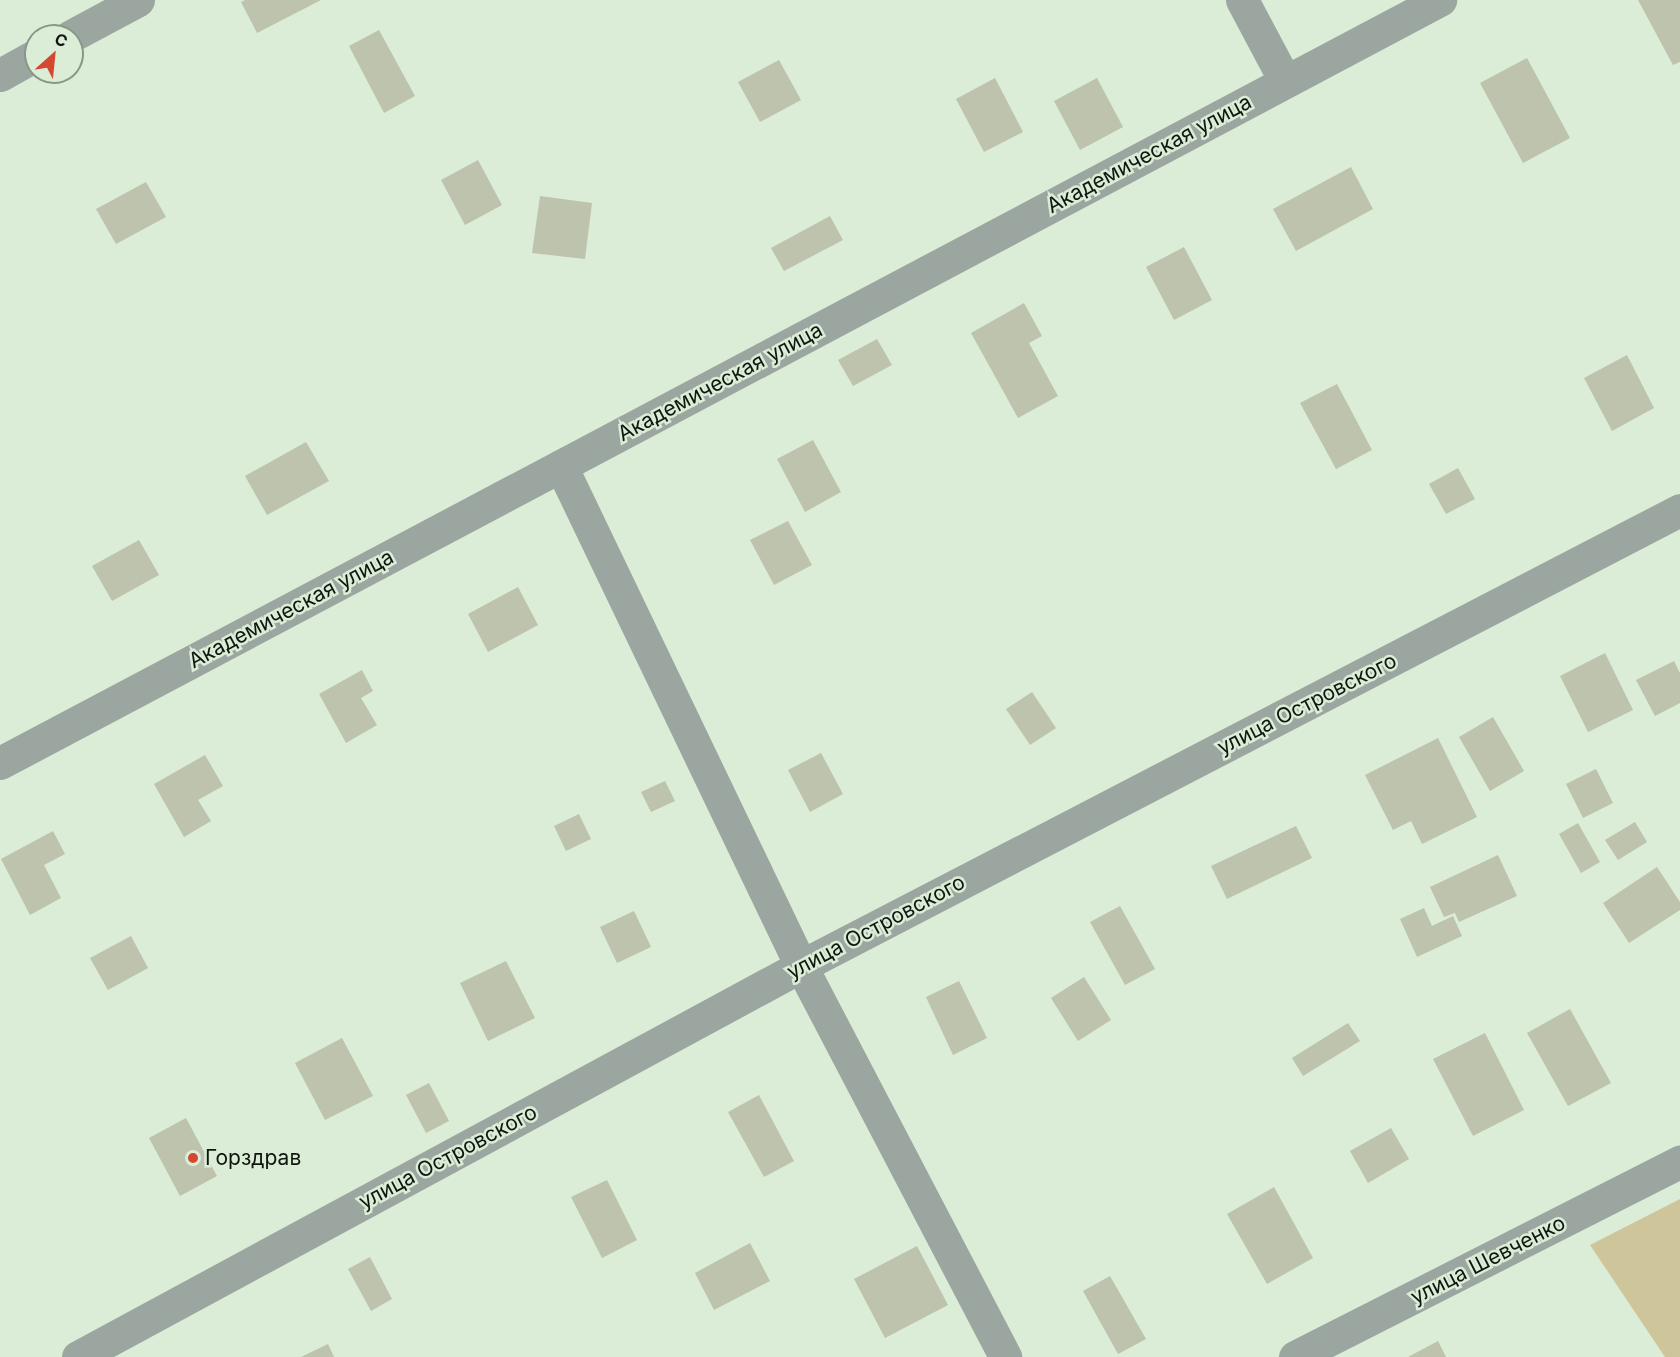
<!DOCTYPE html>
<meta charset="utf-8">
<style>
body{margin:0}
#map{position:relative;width:1680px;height:1357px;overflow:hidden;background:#dbecd7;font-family:Inter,sans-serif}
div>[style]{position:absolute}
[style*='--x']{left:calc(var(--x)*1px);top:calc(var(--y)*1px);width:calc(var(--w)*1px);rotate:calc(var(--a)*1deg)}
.green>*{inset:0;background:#cfc59a}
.building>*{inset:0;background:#bdc3ac}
.minor>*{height:33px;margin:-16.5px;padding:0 16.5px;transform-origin:16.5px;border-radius:16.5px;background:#9ca6a0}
.dots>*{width:16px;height:16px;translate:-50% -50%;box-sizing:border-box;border:3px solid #dbecd7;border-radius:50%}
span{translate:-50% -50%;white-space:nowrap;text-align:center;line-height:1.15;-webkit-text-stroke:5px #dbecd7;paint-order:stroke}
.street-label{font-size:21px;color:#10160f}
.poi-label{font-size:21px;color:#10160f}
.left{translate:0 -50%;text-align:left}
.north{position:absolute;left:24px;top:24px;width:60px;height:60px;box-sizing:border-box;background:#dbecd7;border:2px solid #8a9687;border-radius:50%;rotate:27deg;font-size:16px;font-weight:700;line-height:24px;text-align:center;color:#10160f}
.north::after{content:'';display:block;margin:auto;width:21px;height:27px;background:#d44831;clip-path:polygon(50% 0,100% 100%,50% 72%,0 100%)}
</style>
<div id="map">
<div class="green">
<div style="clip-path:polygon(1680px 1199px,1680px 1357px,1665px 1357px,1590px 1245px)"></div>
</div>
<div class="building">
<div style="clip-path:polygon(245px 0,321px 0,257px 33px,241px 2px)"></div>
<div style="clip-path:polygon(1638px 0,1680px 0,1680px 62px,1673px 65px)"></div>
<div style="clip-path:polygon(379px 30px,415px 96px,384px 113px,349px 46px)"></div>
<div style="clip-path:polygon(1527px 58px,1570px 138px,1523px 163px,1480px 83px)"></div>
<div style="clip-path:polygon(779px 60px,801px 100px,760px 122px,738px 82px)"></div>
<div style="clip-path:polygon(995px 78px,1023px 132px,984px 152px,956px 99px)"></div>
<div style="clip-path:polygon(1097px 78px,1123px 127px,1080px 150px,1054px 101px)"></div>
<div style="clip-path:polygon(478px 160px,502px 205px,465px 225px,441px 180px)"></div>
<div style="clip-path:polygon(1351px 167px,1373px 209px,1296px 251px,1273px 209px)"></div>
<div style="clip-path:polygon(146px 182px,166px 217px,116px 244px,96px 209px)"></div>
<div style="clip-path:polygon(540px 196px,592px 203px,585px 259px,532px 253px)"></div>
<div style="clip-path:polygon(830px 216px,843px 240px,784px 271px,771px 248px)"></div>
<div style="clip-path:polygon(1184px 247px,1212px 300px,1174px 320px,1146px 267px)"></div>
<div style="clip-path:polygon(1024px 303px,1042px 336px,1029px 343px,1058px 396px,1018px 418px,971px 333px)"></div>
<div style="clip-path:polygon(877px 339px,892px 365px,853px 386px,838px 360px)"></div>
<div style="clip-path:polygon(1627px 355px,1654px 408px,1612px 431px,1584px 378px)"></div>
<div style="clip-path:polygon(1337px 384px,1372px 450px,1336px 469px,1300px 403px)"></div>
<div style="clip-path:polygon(813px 440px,841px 492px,805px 512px,777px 459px)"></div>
<div style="clip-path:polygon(306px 442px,329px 481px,267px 515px,245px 476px)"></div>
<div style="clip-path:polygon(1458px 468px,1475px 499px,1446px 514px,1429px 484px)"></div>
<div style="clip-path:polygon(788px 521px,812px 565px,774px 585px,750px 540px)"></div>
<div style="clip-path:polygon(139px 540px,159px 575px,112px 601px,92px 566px)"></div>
<div style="clip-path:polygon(518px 587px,538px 625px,488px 652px,468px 614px)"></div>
<div style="clip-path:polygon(1605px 653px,1633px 710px,1588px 732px,1560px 676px)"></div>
<div style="clip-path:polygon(1674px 661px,1680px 673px,1680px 703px,1655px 716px,1636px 680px)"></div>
<div style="clip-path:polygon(362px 670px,373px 691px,361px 698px,377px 725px,346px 743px,319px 694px)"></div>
<div style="clip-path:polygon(1032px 692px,1056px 728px,1030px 745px,1006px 709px)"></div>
<div style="clip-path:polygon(1493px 717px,1524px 771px,1490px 791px,1459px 737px)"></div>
<div style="clip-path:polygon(1438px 738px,1477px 817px,1422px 844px,1411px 821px,1393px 830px,1365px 775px)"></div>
<div style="clip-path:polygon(821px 753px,843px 794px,810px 812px,788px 770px)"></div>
<div style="clip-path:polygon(205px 755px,223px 786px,198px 800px,211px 821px,184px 837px,154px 784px)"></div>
<div style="clip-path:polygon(1596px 769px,1613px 803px,1583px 818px,1566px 784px)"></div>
<div style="clip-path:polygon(665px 781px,675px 801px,651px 812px,641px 792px)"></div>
<div style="clip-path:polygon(579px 814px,591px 839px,566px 851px,554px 826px)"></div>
<div style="clip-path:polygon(1635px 822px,1647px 842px,1618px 860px,1605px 840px)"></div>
<div style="clip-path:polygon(1578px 823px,1600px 862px,1581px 873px,1559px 834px)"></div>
<div style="clip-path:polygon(1296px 826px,1312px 858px,1227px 899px,1211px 866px)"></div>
<div style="clip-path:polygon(53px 831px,65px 854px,44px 865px,61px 898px,30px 915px,1px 859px)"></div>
<div style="clip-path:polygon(1498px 855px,1517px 896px,1459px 922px,1455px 913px,1444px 917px,1430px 887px)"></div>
<div style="clip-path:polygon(1657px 867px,1680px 902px,1680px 910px,1629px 943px,1603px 903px)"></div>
<div style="clip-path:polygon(1120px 906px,1155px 969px,1125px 985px,1090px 922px)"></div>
<div style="clip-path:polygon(1424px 908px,1432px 926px,1453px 916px,1462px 936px,1417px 957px,1400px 919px)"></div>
<div style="clip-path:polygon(634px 911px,651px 947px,617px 963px,600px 927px)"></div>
<div style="clip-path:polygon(131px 936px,148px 968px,108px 990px,90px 958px)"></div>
<div style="clip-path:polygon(506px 961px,535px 1018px,488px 1041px,460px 983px)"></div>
<div style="clip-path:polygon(1084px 977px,1111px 1020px,1078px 1041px,1051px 998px)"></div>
<div style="clip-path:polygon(959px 981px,987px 1038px,953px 1055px,926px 997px)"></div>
<div style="clip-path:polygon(1570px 1009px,1611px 1083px,1568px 1106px,1527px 1033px)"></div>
<div style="clip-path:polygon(1348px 1023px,1360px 1041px,1303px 1076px,1292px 1058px)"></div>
<div style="clip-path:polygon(1485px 1033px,1524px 1110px,1473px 1136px,1433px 1059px)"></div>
<div style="clip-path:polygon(342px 1038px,373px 1096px,325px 1120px,295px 1063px)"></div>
<div style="clip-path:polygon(429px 1083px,449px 1121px,426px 1133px,406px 1095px)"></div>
<div style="clip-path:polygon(759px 1095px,794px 1161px,764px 1177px,728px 1112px)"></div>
<div style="clip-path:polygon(186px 1118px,217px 1176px,180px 1196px,149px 1138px)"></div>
<div style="clip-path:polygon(1391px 1128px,1409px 1159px,1368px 1183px,1350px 1151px)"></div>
<div style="clip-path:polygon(607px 1180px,637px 1240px,602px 1258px,571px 1197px)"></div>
<div style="clip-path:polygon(1274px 1187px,1313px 1258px,1267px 1284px,1227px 1214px)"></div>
<div style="clip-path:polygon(750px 1243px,770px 1281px,714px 1310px,695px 1273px)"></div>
<div style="clip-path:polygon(917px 1246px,948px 1305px,885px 1338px,854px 1279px)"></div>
<div style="clip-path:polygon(370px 1257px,392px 1299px,371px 1311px,348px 1269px)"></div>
<div style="clip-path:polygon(1110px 1276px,1146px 1339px,1118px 1354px,1083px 1291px)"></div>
<div style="clip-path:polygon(1438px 1341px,1446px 1357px,1408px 1357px)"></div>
<div style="clip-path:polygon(328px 1344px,334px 1357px,301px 1357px)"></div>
</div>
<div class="minor">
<div style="--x:1242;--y:0;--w:92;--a:62"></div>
<div style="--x:71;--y:36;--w:76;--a:-28.2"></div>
<div style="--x:0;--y:75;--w:41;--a:-29.1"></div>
<div style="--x:561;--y:466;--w:555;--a:64.36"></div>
<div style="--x:801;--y:966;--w:441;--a:62.4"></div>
<div style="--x:0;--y:763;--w:1630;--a:-27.92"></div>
<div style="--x:78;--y:1357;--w:822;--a:-28.4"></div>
<div style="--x:801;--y:966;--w:990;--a:-27.42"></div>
<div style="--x:1295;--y:1357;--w:432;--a:-26.9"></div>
</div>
<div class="dots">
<div style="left:193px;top:1158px;background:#d44831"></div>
</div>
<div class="street-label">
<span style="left:1149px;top:154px;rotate:-28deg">Академическая улица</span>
<span style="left:720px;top:382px;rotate:-28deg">Академическая улица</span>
<span style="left:291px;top:609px;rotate:-28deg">Академическая улица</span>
<span style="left:1307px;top:704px;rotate:-27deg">улица Островского</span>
<span style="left:876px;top:927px;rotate:-28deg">улица Островского</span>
<span style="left:448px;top:1157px;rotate:-28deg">улица Островского</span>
<span style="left:1488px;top:1260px;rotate:-27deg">улица Шевченко</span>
</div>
<div class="poi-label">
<span class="left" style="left:205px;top:1158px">Горздрав</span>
</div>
<div class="north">С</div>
</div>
